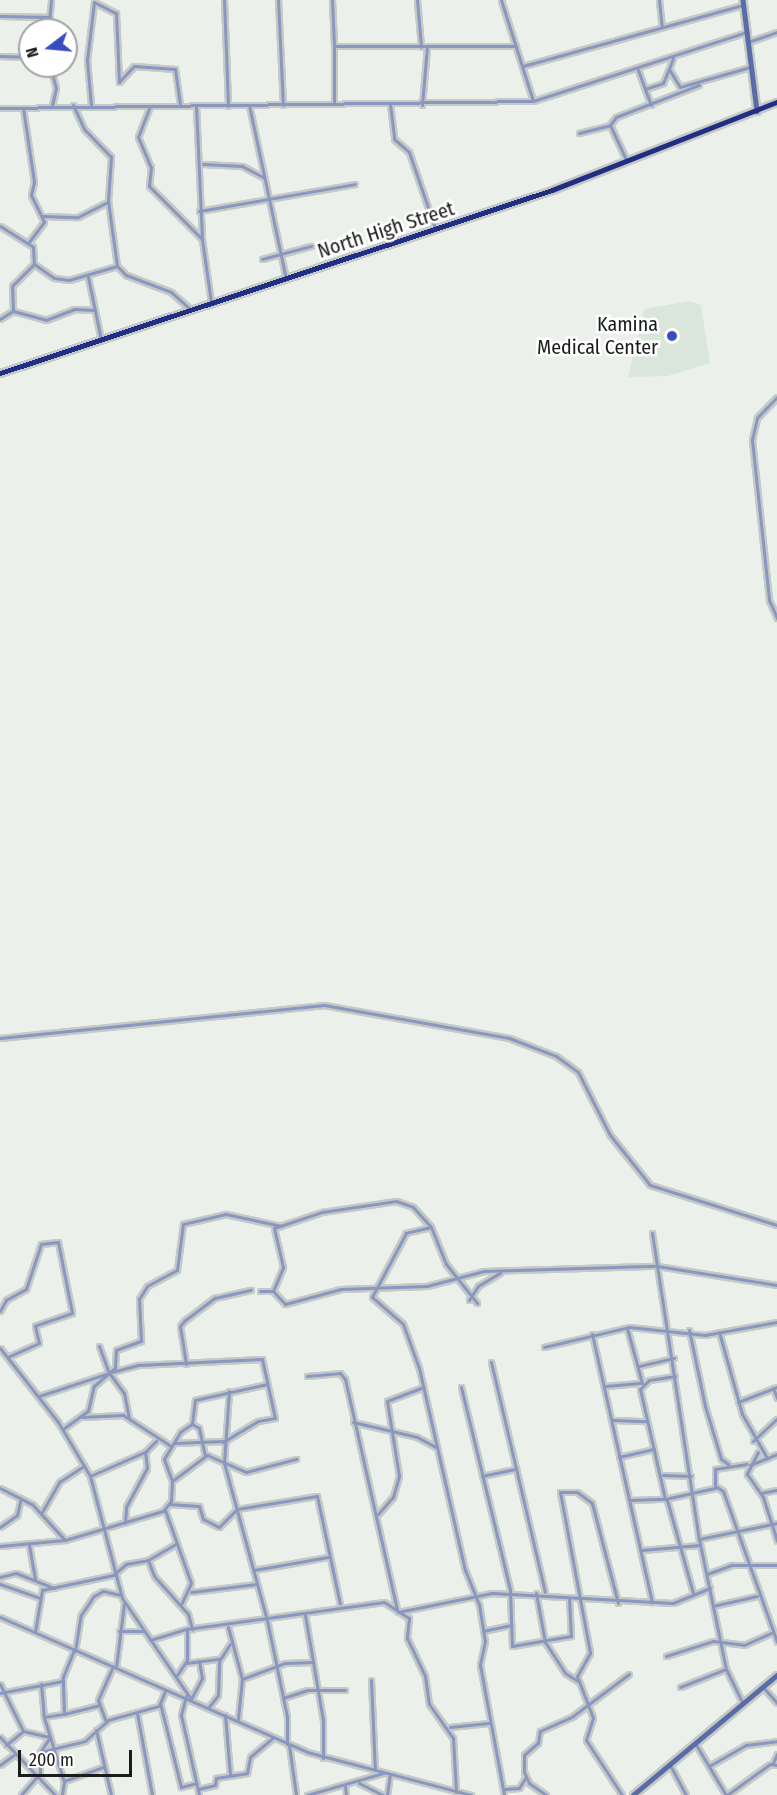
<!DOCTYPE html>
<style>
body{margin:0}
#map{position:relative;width:777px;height:1795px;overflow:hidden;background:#ebf0eb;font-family:"Fira Sans Condensed",sans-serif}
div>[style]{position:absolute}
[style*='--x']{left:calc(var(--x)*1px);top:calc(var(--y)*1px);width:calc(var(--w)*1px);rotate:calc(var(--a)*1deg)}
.built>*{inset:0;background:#dae6db}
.roads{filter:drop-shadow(2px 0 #c5cac6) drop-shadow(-2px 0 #c5cac6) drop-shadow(0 2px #c5cac6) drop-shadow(0 -2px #c5cac6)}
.street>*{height:3px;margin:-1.5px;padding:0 1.5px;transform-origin:1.5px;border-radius:1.5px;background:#8997c1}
.secondary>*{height:4.5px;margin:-2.25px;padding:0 2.25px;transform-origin:2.25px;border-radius:2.25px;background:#5a6ca8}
.highway>*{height:5px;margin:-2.5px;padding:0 2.5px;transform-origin:2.5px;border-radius:2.5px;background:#212e84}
.dots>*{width:16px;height:16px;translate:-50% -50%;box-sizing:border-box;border:3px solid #fff;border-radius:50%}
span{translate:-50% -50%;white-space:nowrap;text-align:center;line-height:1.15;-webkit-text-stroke:5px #fff;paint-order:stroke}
.street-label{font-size:20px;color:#1a1c1b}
.poi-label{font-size:20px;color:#1a1c1b}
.right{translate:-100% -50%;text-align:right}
.north{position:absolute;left:18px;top:18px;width:60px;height:60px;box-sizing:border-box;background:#fff;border:2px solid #a3a4a4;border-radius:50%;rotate:254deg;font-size:16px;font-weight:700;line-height:24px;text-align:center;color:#1a1c1b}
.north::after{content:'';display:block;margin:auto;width:21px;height:27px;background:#384dbf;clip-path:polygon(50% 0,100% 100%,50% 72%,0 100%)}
.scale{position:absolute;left:18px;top:1750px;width:114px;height:27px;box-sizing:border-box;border:3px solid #1a1c1b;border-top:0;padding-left:8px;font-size:18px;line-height:21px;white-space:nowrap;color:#1a1c1b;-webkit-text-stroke:4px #fff;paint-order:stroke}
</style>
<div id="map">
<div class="built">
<div style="clip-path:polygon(690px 301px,701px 305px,710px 363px,668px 376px,628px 377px,644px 309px)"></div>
</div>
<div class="roads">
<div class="street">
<div style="--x:224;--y:0;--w:106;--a:87.8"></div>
<div style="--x:278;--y:0;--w:105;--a:87.3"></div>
<div style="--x:332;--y:0;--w:46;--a:87.5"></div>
<div style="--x:417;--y:0;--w:47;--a:85.1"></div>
<div style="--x:501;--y:0;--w:106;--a:72.4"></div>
<div style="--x:659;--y:0;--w:27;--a:84"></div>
<div style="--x:0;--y:16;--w:50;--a:1.1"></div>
<div style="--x:48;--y:30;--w:30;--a:-84"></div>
<div style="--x:748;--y:42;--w:31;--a:-19"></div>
<div style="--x:0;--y:56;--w:30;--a:2"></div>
<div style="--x:673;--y:58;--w:12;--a:110"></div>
<div style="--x:669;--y:69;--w:21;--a:59"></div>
<div style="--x:680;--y:87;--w:73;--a:-15.9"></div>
<div style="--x:50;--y:66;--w:23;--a:75"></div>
<div style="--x:56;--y:88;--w:18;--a:103"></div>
<div style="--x:523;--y:66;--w:228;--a:-15.5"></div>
<div style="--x:638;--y:70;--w:20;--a:70"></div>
<div style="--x:334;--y:103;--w:57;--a:-90"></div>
<div style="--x:334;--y:46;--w:182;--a:0"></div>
<div style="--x:390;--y:104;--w:35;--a:83"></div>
<div style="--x:394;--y:139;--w:20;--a:41"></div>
<div style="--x:409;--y:152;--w:80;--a:71.1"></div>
<div style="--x:73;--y:105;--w:26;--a:65"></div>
<div style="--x:84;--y:129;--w:39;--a:46"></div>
<div style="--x:111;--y:157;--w:44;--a:93.9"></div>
<div style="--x:108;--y:201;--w:66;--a:82.1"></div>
<div style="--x:117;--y:266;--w:13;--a:45"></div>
<div style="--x:126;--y:275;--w:48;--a:20.7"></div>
<div style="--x:171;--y:292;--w:25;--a:42"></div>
<div style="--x:91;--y:105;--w:45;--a:-95.1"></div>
<div style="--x:87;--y:60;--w:58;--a:-83.1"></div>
<div style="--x:94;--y:2;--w:25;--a:27"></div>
<div style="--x:116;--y:13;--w:69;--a:87.5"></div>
<div style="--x:119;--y:82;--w:22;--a:-47"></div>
<div style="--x:134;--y:66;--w:41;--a:4.2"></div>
<div style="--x:175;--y:69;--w:37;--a:82"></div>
<div style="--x:249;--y:105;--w:178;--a:78"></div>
<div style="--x:422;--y:105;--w:58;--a:-85.1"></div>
<div style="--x:651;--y:105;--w:17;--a:-111"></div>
<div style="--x:645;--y:89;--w:19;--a:-18"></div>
<div style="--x:663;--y:83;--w:15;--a:-67"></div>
<div style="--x:150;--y:106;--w:33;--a:111"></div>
<div style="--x:138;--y:137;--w:33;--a:67"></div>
<div style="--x:151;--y:167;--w:19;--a:96"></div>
<div style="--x:149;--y:186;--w:75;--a:45"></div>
<div style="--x:202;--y:239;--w:64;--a:81.9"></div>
<div style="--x:196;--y:106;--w:131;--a:87.4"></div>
<div style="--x:0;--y:108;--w:533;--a:-0.75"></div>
<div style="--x:533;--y:101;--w:225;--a:-17.9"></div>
<div style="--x:23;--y:108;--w:75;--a:81.5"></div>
<div style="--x:34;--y:182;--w:13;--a:103"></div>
<div style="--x:31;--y:195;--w:30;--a:64"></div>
<div style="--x:44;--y:222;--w:26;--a:127"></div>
<div style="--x:610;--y:125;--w:10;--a:-53"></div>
<div style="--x:616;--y:117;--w:89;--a:-21.1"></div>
<div style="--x:579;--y:133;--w:32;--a:-14"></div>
<div style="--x:610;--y:125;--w:40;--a:65"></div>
<div style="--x:203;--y:164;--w:39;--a:3"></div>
<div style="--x:242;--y:166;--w:24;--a:28"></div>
<div style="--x:199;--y:211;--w:158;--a:-9.8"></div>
<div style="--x:42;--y:216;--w:36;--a:2"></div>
<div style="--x:78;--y:217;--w:34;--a:-27"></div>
<div style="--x:0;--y:226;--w:39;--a:32"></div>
<div style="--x:33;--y:247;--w:17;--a:87"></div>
<div style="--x:262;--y:259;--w:51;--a:-14.9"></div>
<div style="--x:88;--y:277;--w:64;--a:78.3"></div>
<div style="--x:13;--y:311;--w:34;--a:15"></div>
<div style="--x:46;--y:320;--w:30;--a:-21"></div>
<div style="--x:74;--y:309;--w:21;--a:3"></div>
<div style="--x:0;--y:319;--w:15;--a:-32"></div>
<div style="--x:13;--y:311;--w:25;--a:-92"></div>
<div style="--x:12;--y:286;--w:31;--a:-45"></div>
<div style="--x:34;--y:264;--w:24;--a:35"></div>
<div style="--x:54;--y:278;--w:15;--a:8"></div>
<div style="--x:69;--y:280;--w:50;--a:-16.3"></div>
<div style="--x:777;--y:397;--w:29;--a:134"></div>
<div style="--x:757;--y:418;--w:23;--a:103"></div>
<div style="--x:752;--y:440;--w:161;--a:83.9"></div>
<div style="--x:769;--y:600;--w:20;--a:66"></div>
<div style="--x:0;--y:1038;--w:326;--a:-5.8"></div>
<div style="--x:324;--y:1005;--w:188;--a:10.1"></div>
<div style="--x:509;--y:1038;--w:50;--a:21"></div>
<div style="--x:556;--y:1056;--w:27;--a:36"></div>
<div style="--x:578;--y:1072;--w:71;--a:63.1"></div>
<div style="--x:610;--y:1135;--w:64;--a:51.3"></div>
<div style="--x:650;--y:1185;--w:133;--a:17.5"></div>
<div style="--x:431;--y:1227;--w:26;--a:167"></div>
<div style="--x:406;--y:1233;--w:72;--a:118"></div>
<div style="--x:372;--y:1297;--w:41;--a:41.1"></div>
<div style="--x:403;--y:1324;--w:47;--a:70"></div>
<div style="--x:419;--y:1368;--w:207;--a:77.2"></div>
<div style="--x:465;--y:1570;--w:37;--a:68"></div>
<div style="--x:479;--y:1604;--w:37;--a:81"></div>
<div style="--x:485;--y:1641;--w:25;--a:102"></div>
<div style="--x:480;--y:1665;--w:132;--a:79.5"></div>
<div style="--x:652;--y:1233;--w:310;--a:81.3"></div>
<div style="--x:699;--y:1539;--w:133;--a:78.3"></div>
<div style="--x:726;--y:1669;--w:39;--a:64"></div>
<div style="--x:260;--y:1291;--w:13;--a:0"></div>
<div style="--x:273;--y:1291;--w:18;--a:47"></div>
<div style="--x:285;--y:1304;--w:58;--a:-15"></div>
<div style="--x:341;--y:1289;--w:86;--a:-2"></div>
<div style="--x:427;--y:1286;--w:59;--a:-14.7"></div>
<div style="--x:484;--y:1271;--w:173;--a:-1.7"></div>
<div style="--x:657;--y:1266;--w:121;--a:9"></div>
<div style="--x:273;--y:1291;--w:26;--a:-67"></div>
<div style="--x:283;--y:1267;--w:40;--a:-103"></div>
<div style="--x:274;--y:1228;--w:51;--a:-18.4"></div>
<div style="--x:322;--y:1212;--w:75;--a:-8.5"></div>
<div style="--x:396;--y:1201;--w:18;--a:19"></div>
<div style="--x:413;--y:1207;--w:27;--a:48"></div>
<div style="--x:431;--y:1227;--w:40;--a:68"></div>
<div style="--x:446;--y:1264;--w:50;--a:51.5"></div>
<div style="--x:469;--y:1300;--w:17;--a:-57"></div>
<div style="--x:478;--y:1286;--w:26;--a:-31"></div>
<div style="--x:0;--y:1311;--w:13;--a:-61"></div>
<div style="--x:6;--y:1300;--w:23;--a:-29"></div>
<div style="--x:26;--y:1289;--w:47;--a:-71.6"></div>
<div style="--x:41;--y:1244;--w:17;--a:-7"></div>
<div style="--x:58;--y:1242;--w:72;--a:78.8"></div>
<div style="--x:72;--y:1313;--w:39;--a:161"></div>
<div style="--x:35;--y:1326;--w:17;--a:77"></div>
<div style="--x:39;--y:1343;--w:34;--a:156"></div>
<div style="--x:689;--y:1330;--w:78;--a:78.1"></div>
<div style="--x:705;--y:1406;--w:55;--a:73.2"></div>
<div style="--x:721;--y:1459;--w:9;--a:36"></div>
<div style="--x:719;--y:1332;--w:85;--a:74.3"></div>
<div style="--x:742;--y:1414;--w:51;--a:60.4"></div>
<div style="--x:592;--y:1334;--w:275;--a:77.4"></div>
<div style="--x:99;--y:1346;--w:29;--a:70"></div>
<div style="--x:544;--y:1347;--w:87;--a:-13.2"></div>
<div style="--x:629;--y:1327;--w:76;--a:6"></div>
<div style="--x:705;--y:1335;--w:73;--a:-10.2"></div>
<div style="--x:0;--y:1348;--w:94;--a:51.9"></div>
<div style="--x:58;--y:1422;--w:63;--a:59.3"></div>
<div style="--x:90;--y:1476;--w:126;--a:75.3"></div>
<div style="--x:122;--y:1598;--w:122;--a:55.7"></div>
<div style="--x:191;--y:1699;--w:24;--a:-62"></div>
<div style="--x:202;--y:1678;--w:17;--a:-100"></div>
<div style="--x:491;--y:1362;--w:236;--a:76.8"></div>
<div style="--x:186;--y:1364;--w:38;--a:-99"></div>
<div style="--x:180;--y:1326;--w:6;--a:-51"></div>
<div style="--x:184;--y:1321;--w:39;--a:-37"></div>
<div style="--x:215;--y:1298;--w:37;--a:-13"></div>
<div style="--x:639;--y:1366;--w:36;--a:-13"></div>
<div style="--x:112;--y:1372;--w:28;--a:-15"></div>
<div style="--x:139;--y:1365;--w:123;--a:-2.8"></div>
<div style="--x:262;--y:1359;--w:60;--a:77.6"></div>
<div style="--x:275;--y:1418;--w:17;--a:170"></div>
<div style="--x:258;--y:1421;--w:41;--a:149"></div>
<div style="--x:110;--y:1374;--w:24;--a:54"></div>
<div style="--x:124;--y:1393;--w:25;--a:79"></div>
<div style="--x:307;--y:1376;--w:33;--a:-5"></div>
<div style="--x:340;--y:1373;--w:8;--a:50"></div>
<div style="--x:345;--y:1379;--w:237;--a:77.3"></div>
<div style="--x:675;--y:1376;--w:26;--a:171"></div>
<div style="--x:649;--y:1380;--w:13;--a:135"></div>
<div style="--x:640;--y:1389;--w:113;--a:77.2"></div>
<div style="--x:665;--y:1499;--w:51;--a:-12.4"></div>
<div style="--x:715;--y:1488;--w:19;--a:-90"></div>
<div style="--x:715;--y:1469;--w:32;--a:-9"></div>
<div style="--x:606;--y:1386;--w:36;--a:-5"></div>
<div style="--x:642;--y:1383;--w:57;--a:-105.3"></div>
<div style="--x:461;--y:1387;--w:209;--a:76.4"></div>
<div style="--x:510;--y:1590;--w:56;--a:88"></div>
<div style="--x:512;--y:1646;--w:60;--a:-9.6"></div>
<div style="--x:571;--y:1636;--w:37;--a:-93"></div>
<div style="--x:773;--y:1388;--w:11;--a:68"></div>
<div style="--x:229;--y:1391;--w:72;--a:94"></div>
<div style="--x:224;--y:1463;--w:163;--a:74.7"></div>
<div style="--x:267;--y:1620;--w:99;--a:78.3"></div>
<div style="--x:287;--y:1717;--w:27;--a:90"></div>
<div style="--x:39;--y:1396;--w:71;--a:-18.2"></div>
<div style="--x:738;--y:1402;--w:42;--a:-21"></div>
<div style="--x:82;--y:1417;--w:41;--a:-2.8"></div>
<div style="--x:123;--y:1415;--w:57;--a:32.9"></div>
<div style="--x:613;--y:1420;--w:34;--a:2"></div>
<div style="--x:353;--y:1422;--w:66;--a:13.2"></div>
<div style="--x:417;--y:1437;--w:21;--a:28"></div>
<div style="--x:192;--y:1424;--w:8;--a:30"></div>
<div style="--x:199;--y:1428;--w:29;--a:78"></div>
<div style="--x:63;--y:1429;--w:31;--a:-36"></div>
<div style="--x:88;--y:1411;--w:26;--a:-77"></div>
<div style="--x:94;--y:1386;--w:28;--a:-41"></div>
<div style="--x:115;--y:1368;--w:18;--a:-87"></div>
<div style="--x:116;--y:1350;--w:27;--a:-20"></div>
<div style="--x:141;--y:1341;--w:42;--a:-92.7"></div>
<div style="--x:139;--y:1299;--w:15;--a:-58"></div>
<div style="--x:147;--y:1286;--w:34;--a:-28"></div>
<div style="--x:177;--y:1270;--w:46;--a:-82.6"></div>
<div style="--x:183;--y:1224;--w:44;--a:-13.1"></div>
<div style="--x:226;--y:1214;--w:56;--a:12.3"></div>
<div style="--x:753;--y:1441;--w:33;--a:-43"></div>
<div style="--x:175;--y:1443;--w:48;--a:-2.4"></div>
<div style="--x:758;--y:1452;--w:25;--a:117"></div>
<div style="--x:747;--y:1474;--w:28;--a:55"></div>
<div style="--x:763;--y:1497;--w:46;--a:72.3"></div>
<div style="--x:619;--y:1457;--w:36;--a:-13"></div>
<div style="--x:750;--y:1465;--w:29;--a:-22"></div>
<div style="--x:663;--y:1475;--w:28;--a:2"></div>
<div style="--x:90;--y:1476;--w:62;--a:-23.7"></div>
<div style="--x:482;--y:1476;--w:35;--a:-12"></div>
<div style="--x:172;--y:1481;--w:23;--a:-110"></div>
<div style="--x:164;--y:1459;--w:31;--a:-59"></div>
<div style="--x:180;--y:1432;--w:14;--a:-34"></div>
<div style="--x:192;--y:1424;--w:24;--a:-83"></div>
<div style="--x:195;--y:1400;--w:74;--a:-12.5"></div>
<div style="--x:717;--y:1487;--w:7;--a:34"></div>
<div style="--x:723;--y:1491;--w:160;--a:70.3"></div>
<div style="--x:0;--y:1488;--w:36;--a:27"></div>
<div style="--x:32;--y:1504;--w:49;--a:47.5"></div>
<div style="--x:65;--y:1540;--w:102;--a:-16.5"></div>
<div style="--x:163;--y:1511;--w:13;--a:-51"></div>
<div style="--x:171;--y:1501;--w:20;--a:-87"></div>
<div style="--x:172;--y:1481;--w:44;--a:-36.6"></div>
<div style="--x:207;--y:1455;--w:43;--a:23.6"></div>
<div style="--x:246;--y:1472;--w:52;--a:-14.6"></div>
<div style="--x:761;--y:1493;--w:16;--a:-11"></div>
<div style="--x:631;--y:1500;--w:34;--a:-2"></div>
<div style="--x:667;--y:1500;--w:97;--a:74.4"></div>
<div style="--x:169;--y:1504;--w:30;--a:4"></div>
<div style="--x:199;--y:1506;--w:14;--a:73"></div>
<div style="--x:203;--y:1519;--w:18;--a:27"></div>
<div style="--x:219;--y:1527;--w:25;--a:-45"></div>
<div style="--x:237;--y:1509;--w:81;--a:-9.2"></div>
<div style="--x:317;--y:1496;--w:110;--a:78"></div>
<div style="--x:165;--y:1510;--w:77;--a:70.4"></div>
<div style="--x:191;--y:1583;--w:23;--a:115"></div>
<div style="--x:42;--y:1512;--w:34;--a:-60"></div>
<div style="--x:59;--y:1482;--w:30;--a:-33"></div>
<div style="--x:378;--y:1514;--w:23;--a:-49"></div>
<div style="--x:393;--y:1497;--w:22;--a:-74"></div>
<div style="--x:399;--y:1476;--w:76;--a:-99.1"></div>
<div style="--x:387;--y:1401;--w:39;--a:-21"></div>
<div style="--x:125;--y:1523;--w:16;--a:-86"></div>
<div style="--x:126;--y:1507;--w:44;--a:-61.7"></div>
<div style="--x:147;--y:1468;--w:16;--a:-97"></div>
<div style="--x:145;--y:1452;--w:16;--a:-45"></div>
<div style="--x:0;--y:1527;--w:21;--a:-35"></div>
<div style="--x:17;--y:1515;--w:17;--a:-77"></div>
<div style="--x:699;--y:1539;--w:80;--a:-11.6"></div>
<div style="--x:29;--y:1545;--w:35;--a:80"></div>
<div style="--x:0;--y:1546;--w:65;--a:-5.3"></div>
<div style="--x:642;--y:1550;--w:58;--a:-4.9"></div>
<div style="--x:148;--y:1560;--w:17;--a:69"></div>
<div style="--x:154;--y:1576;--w:51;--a:48.2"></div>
<div style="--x:188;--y:1614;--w:16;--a:75"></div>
<div style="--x:254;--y:1570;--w:75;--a:-10"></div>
<div style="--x:707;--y:1574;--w:27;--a:-20"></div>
<div style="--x:732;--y:1565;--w:45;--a:0"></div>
<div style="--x:0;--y:1577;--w:16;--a:-14"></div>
<div style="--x:16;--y:1573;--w:41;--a:21.5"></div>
<div style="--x:0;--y:1584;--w:42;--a:19.3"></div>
<div style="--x:191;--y:1592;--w:66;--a:-6.9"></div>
<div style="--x:536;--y:1593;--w:50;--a:79.6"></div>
<div style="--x:545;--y:1642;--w:37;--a:57"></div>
<div style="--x:565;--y:1673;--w:15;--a:32"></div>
<div style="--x:618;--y:1603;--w:103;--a:-104.6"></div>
<div style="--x:592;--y:1503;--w:19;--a:-144"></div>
<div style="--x:577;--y:1492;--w:17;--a:180"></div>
<div style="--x:560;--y:1492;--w:164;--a:79.4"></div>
<div style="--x:590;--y:1653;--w:26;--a:119"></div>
<div style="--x:577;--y:1676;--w:45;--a:69.1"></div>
<div style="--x:593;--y:1718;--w:23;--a:108"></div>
<div style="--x:586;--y:1740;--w:66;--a:56.8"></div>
<div style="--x:713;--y:1606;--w:45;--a:-12.8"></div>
<div style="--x:398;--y:1612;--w:96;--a:-11.4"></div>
<div style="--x:492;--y:1593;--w:181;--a:3.2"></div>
<div style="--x:673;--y:1603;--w:40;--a:-22"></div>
<div style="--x:305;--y:1615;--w:107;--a:80.3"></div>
<div style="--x:323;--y:1720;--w:38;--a:90"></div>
<div style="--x:0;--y:1617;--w:335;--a:23.7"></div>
<div style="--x:307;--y:1752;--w:170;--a:14.7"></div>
<div style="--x:228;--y:1627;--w:54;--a:74.9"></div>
<div style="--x:119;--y:1631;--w:25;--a:0"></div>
<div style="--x:483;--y:1631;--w:29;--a:-12"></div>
<div style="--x:35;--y:1632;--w:43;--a:-80.5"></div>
<div style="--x:42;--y:1590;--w:73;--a:-11.9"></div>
<div style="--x:113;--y:1575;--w:17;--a:-40"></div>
<div style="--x:126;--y:1564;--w:22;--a:-10"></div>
<div style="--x:148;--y:1560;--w:32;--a:-30"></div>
<div style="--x:150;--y:1640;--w:39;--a:-17"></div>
<div style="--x:187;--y:1629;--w:199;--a:-7.8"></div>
<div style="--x:384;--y:1602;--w:30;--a:33"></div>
<div style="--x:409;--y:1618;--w:20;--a:96"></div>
<div style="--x:407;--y:1638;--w:42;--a:64.7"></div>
<div style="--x:425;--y:1676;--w:28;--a:82"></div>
<div style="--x:429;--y:1704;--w:42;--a:54.8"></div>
<div style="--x:453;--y:1738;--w:54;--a:86.8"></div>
<div style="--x:75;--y:1651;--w:36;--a:-81"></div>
<div style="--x:81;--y:1615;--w:23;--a:-56"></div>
<div style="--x:94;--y:1596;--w:10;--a:-29"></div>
<div style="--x:103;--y:1591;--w:17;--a:13"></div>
<div style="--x:666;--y:1656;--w:49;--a:-17.7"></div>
<div style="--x:713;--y:1641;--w:31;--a:7"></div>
<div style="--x:744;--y:1645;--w:30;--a:-24"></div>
<div style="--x:186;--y:1663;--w:34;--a:-7"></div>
<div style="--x:116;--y:1667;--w:64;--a:-82.8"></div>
<div style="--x:177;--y:1675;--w:18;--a:-56"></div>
<div style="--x:187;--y:1660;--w:31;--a:-90"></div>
<div style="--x:371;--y:1680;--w:90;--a:87.5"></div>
<div style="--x:0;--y:1684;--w:52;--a:63.9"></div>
<div style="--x:23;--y:1731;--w:28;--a:13"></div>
<div style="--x:50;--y:1737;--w:47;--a:72.7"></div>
<div style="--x:64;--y:1782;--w:13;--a:99"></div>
<div style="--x:41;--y:1684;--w:33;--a:85"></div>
<div style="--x:680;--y:1687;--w:49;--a:-21.4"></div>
<div style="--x:763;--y:1687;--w:21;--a:49"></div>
<div style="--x:0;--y:1693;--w:64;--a:-10.8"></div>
<div style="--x:186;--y:1696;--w:20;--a:105"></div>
<div style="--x:181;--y:1715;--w:82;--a:77.3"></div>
<div style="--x:283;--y:1698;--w:25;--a:-18"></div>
<div style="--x:307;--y:1690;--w:38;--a:0"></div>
<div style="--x:160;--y:1703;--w:87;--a:76"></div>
<div style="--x:181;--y:1787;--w:16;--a:-14"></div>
<div style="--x:208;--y:1708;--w:16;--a:-52"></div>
<div style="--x:218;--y:1695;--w:34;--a:-88"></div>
<div style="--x:219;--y:1661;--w:20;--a:-57"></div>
<div style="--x:137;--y:1713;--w:83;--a:79.6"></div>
<div style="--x:64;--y:1714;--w:36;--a:-14"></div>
<div style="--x:225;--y:1715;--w:60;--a:85.2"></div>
<div style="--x:238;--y:1719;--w:40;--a:-84.3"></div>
<div style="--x:242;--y:1679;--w:46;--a:-20.4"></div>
<div style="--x:285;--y:1663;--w:28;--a:-2"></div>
<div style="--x:106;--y:1722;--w:23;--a:-110"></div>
<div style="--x:98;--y:1700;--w:37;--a:-66"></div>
<div style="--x:450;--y:1727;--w:39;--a:-6"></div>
<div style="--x:96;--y:1730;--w:67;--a:77"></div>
<div style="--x:0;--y:1737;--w:80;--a:46.5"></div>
<div style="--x:695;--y:1743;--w:61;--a:59.2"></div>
<div style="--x:6;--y:1745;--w:22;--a:-39"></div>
<div style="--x:289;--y:1745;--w:50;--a:82"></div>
<div style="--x:40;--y:1752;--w:46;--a:-13.7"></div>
<div style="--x:85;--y:1741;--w:31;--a:-42"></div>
<div style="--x:108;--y:1720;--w:53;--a:-15.4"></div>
<div style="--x:159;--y:1706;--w:16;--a:-68"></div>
<div style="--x:773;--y:1763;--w:10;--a:-66"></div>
<div style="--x:0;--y:1765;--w:17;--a:-36"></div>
<div style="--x:670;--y:1765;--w:34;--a:62"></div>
<div style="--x:709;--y:1766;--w:43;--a:-29.6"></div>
<div style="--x:746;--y:1745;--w:31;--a:-7"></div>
<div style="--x:64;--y:1781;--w:41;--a:-19.7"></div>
<div style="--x:359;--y:1783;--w:27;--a:27"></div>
<div style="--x:345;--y:1786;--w:9;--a:84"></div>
<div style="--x:198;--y:1789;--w:17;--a:-13"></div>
<div style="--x:215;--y:1785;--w:7;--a:-82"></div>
<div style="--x:216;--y:1778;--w:31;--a:-9"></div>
<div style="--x:247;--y:1773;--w:16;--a:-79"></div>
<div style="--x:250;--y:1757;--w:30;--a:-40"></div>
<div style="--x:505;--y:1789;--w:14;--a:-4"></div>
<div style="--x:519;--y:1788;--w:13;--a:-58"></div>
<div style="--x:21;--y:1795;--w:29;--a:-49"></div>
<div style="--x:40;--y:1773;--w:21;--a:-90"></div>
<div style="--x:40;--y:1752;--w:18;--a:-56"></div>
<div style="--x:50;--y:1737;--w:21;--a:-107"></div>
<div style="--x:44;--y:1717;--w:20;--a:-9"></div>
<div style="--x:64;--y:1714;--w:37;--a:-92"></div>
<div style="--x:63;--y:1677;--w:29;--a:-68"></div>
<div style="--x:307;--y:1795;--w:79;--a:-16.1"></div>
<div style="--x:387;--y:1795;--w:21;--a:-82"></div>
<div style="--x:546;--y:1795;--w:21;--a:-145"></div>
<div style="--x:529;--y:1783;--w:12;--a:-114"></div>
<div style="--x:524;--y:1772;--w:17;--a:-90"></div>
<div style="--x:524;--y:1755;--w:18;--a:-41"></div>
<div style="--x:538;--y:1743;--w:12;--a:-81"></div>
<div style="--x:540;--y:1731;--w:36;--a:-24"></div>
<div style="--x:573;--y:1716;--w:70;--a:-36.9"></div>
<div style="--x:727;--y:1795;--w:53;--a:-35.8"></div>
<div style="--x:770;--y:1764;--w:7;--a:8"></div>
</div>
<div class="secondary">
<div style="--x:743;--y:0;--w:112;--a:82.8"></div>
<div style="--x:633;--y:1795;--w:187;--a:-39.8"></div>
</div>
<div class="highway">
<div style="--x:0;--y:373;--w:582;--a:-18.34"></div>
<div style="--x:552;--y:190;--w:242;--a:-21.4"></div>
</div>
</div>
<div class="dots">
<div style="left:672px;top:336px;background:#384dbf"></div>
</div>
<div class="street-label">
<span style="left:386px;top:230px;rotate:-18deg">North High Street</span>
</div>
<div class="poi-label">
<span class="right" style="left:658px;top:336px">Kamina<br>Medical Center</span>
</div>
<div class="north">N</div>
<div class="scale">200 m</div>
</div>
